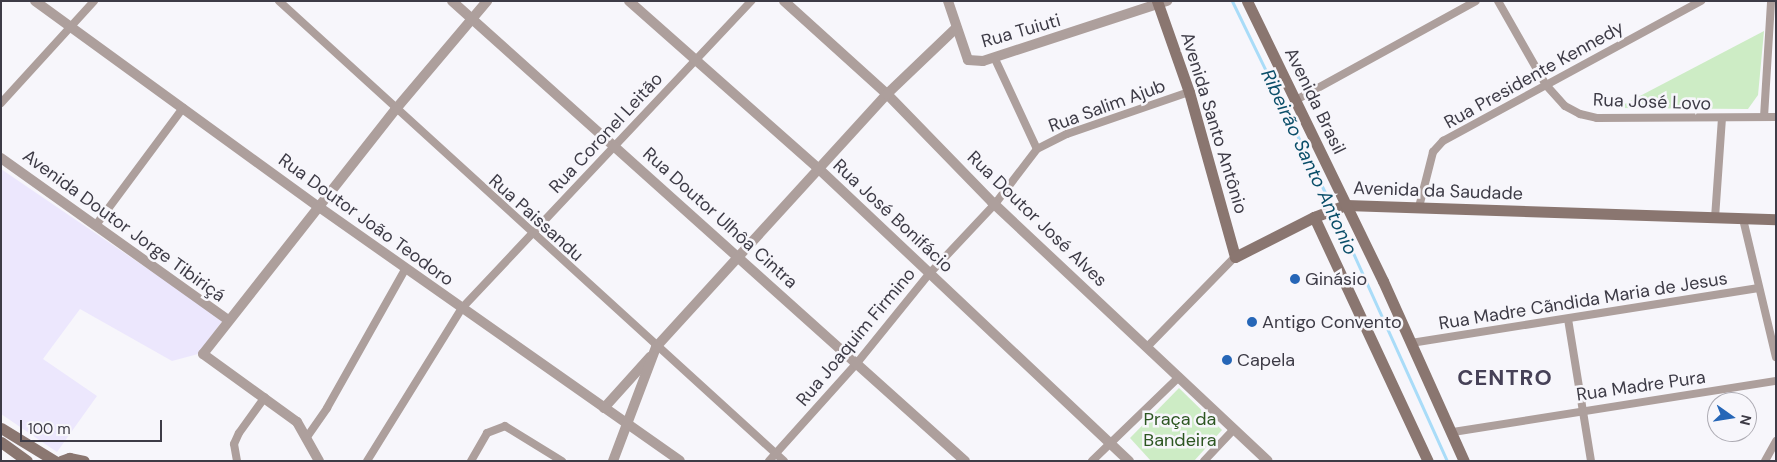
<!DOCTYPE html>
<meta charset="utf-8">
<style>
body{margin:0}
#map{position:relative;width:1777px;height:462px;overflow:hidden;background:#f7f6fb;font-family:"DM Sans",sans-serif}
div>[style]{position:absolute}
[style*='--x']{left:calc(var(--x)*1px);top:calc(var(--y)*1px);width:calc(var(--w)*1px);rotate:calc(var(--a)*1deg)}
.built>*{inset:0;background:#ece7fd}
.green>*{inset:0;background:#cdecc5}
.stream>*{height:3px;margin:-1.5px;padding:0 1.5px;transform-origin:1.5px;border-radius:1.5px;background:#a9dcf8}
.minor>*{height:8px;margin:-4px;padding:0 4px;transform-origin:4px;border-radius:4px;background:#ad9f9c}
.tertiary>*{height:10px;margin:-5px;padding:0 5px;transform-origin:5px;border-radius:5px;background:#ad9f9c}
.secondary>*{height:11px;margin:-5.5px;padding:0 5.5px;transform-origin:5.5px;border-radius:5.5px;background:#8a7670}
.dots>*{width:14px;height:14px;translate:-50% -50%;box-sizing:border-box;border:2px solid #f7f6fb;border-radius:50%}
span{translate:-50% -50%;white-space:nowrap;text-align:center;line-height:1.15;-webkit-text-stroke:5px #f7f6fb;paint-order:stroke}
.street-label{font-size:18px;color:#3d3b46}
.poi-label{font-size:18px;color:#3d3b46}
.left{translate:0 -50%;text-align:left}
.park-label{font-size:18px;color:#2c5621}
.water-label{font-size:19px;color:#0a4e69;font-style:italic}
.district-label{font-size:22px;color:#464157;font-weight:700;letter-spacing:1px}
.frame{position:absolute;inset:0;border:2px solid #3d3b46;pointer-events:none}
.north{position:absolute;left:1707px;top:392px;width:50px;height:50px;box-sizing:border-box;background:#f7f6fb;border:1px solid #adabb3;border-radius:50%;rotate:103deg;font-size:14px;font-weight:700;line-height:20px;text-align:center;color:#3d3b46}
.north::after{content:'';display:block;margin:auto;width:18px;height:22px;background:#2666b7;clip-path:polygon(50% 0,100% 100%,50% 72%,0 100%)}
.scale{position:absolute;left:20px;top:420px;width:142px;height:22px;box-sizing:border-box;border:2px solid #3d3b46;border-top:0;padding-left:6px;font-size:15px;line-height:18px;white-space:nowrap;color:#3d3b46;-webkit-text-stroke:4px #f7f6fb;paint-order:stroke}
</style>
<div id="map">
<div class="built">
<div style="clip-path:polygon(1px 169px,223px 320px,198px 354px,172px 361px,80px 309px,43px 359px,97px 396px,57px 452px,1px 414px)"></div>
</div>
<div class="green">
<div style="clip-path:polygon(1764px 31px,1758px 95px,1748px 109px,1617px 108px)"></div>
<div style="clip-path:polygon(1179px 388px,1222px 430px,1194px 461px,1151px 461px,1130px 438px)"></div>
</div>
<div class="stream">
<div style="--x:1232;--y:1;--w:229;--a:64.1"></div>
<div style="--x:1335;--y:213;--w:272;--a:65.7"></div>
</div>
<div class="minor">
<div style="--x:279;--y:1;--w:683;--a:42.33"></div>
<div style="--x:1498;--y:1;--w:97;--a:60.3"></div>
<div style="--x:1546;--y:85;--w:28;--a:48"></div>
<div style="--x:1565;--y:106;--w:17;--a:28"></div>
<div style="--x:1580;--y:114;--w:17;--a:13"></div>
<div style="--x:1597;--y:118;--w:179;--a:-0.3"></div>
<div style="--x:995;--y:59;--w:99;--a:65"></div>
<div style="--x:1296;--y:100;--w:205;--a:-28.8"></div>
<div style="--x:1;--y:103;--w:138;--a:-47.6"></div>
<div style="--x:1764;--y:117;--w:116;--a:-86.5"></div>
<div style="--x:1419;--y:207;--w:57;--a:-75.7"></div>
<div style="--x:1433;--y:152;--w:15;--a:-48"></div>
<div style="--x:1443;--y:141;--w:294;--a:-28.5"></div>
<div style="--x:1715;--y:218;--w:99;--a:-86"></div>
<div style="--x:1743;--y:219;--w:142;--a:76.6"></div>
<div style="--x:96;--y:225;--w:146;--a:-53.4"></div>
<div style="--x:1568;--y:319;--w:144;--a:80.8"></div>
<div style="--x:1411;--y:343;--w:352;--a:-9"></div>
<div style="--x:1148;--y:346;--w:124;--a:-45.7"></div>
<div style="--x:1453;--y:432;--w:327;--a:-9"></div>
<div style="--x:307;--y:437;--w:35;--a:-55"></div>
<div style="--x:327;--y:408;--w:161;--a:-60.6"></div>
<div style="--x:237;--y:461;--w:17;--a:-100"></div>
<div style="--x:234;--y:444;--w:12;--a:-66"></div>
<div style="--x:239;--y:433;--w:44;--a:-54.2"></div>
<div style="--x:367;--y:461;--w:180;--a:-58.2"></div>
<div style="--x:462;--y:308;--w:422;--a:-46.7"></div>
<div style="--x:471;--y:461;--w:32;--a:-60"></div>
<div style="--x:487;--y:433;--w:19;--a:-21"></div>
<div style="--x:505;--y:426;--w:67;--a:31.6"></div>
<div style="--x:769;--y:461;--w:132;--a:-48.1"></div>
<div style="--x:857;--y:363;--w:116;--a:-51"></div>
<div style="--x:930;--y:273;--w:95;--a:-46.7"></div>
<div style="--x:995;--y:204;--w:69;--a:-52.6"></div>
<div style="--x:1037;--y:149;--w:34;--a:-27"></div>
<div style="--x:1067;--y:134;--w:129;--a:-19"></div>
<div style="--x:1092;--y:461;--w:121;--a:-44"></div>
<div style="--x:1204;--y:461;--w:44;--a:-46.8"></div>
<div style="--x:1765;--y:461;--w:23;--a:-61"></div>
</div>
<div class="tertiary">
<div style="--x:35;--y:1;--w:351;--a:36"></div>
<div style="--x:319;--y:207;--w:441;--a:35.1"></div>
<div style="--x:452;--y:1;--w:689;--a:41.88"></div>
<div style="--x:629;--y:1;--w:254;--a:41.5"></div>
<div style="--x:819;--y:169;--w:426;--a:43.3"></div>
<div style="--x:784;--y:1;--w:139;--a:42.1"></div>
<div style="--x:887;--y:94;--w:151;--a:45.8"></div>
<div style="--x:992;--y:202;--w:378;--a:43.2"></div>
<div style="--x:948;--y:1;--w:62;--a:71.3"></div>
<div style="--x:968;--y:60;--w:15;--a:4"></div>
<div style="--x:983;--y:61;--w:194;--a:-18.1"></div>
<div style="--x:1;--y:158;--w:279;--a:35.5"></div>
<div style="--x:604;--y:408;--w:69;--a:-48"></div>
<div style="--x:319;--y:461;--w:45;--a:-119.4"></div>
<div style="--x:297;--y:422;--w:116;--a:-144.1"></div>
<div style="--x:203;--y:354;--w:310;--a:-51.8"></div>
<div style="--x:395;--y:110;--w:143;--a:-49.8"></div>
<div style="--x:613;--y:461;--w:122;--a:-69.3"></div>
<div style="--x:656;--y:347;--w:343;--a:-47.6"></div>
<div style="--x:887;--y:94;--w:95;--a:-43.7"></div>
</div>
<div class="secondary">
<div style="--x:1157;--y:1;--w:96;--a:70.6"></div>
<div style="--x:1189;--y:92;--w:171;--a:74.4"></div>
<div style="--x:1235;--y:257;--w:89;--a:-26.9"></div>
<div style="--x:1314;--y:217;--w:34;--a:-21"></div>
<div style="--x:1346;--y:205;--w:430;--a:1.9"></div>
<div style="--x:1247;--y:1;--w:311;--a:64.1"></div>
<div style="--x:1383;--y:281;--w:197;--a:65.8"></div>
<div style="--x:1314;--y:217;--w:269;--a:65"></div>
<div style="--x:1;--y:428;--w:63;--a:31.4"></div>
<div style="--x:1;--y:442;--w:32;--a:36"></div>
<div style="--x:61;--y:461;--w:9;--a:-21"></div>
<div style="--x:69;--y:458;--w:15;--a:11"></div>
</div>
<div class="dots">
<div style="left:1295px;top:279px;background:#2666b7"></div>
<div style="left:1252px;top:322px;background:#2666b7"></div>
<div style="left:1227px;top:360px;background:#2666b7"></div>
</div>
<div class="street-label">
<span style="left:1021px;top:31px;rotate:-16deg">Rua Tuiuti</span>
<span style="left:1534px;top:75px;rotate:-29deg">Rua Presidente Kennedy</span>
<span style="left:1315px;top:101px;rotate:64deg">Avenida Brasil</span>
<span style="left:1652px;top:102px;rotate:2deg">Rua José Lovo</span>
<span style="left:1107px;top:106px;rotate:-20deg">Rua Salim Ajub</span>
<span style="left:1214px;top:123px;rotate:73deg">Avenida Santo Antônio</span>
<span style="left:606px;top:133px;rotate:-47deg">Rua Coronel Leitão</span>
<span style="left:1438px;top:191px;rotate:2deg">Avenida da Saudade</span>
<span style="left:893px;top:216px;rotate:43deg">Rua José Bonifácio</span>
<span style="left:536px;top:218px;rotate:42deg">Rua Paissandu</span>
<span style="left:720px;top:218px;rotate:42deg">Rua Doutor Ulhôa Cintra</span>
<span style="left:1037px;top:219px;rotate:44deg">Rua Doutor José Alves</span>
<span style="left:366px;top:220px;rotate:36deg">Rua Doutor João Teodoro</span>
<span style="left:124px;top:226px;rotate:36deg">Avenida Doutor Jorge Tibiriçá</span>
<span style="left:1583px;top:301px;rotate:-9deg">Rua Madre Cãndida Maria de Jesus</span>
<span style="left:856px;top:337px;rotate:-50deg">Rua Joaquim Firmino</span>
<span style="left:1641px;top:386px;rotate:-8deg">Rua Madre Pura</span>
</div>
<div class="poi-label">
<span class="left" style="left:1305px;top:279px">Ginásio</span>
<span class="left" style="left:1262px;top:322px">Antigo Convento</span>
<span class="left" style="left:1237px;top:360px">Capela</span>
</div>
<div class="park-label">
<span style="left:1180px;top:430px">Praça da<br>Bandeira</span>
</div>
<div class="water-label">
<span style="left:1309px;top:162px;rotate:65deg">Ribeirão Santo Antonio</span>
</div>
<div class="district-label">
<span style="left:1505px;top:378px">CENTRO</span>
</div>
<div class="frame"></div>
<div class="north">N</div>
<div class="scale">100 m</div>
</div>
